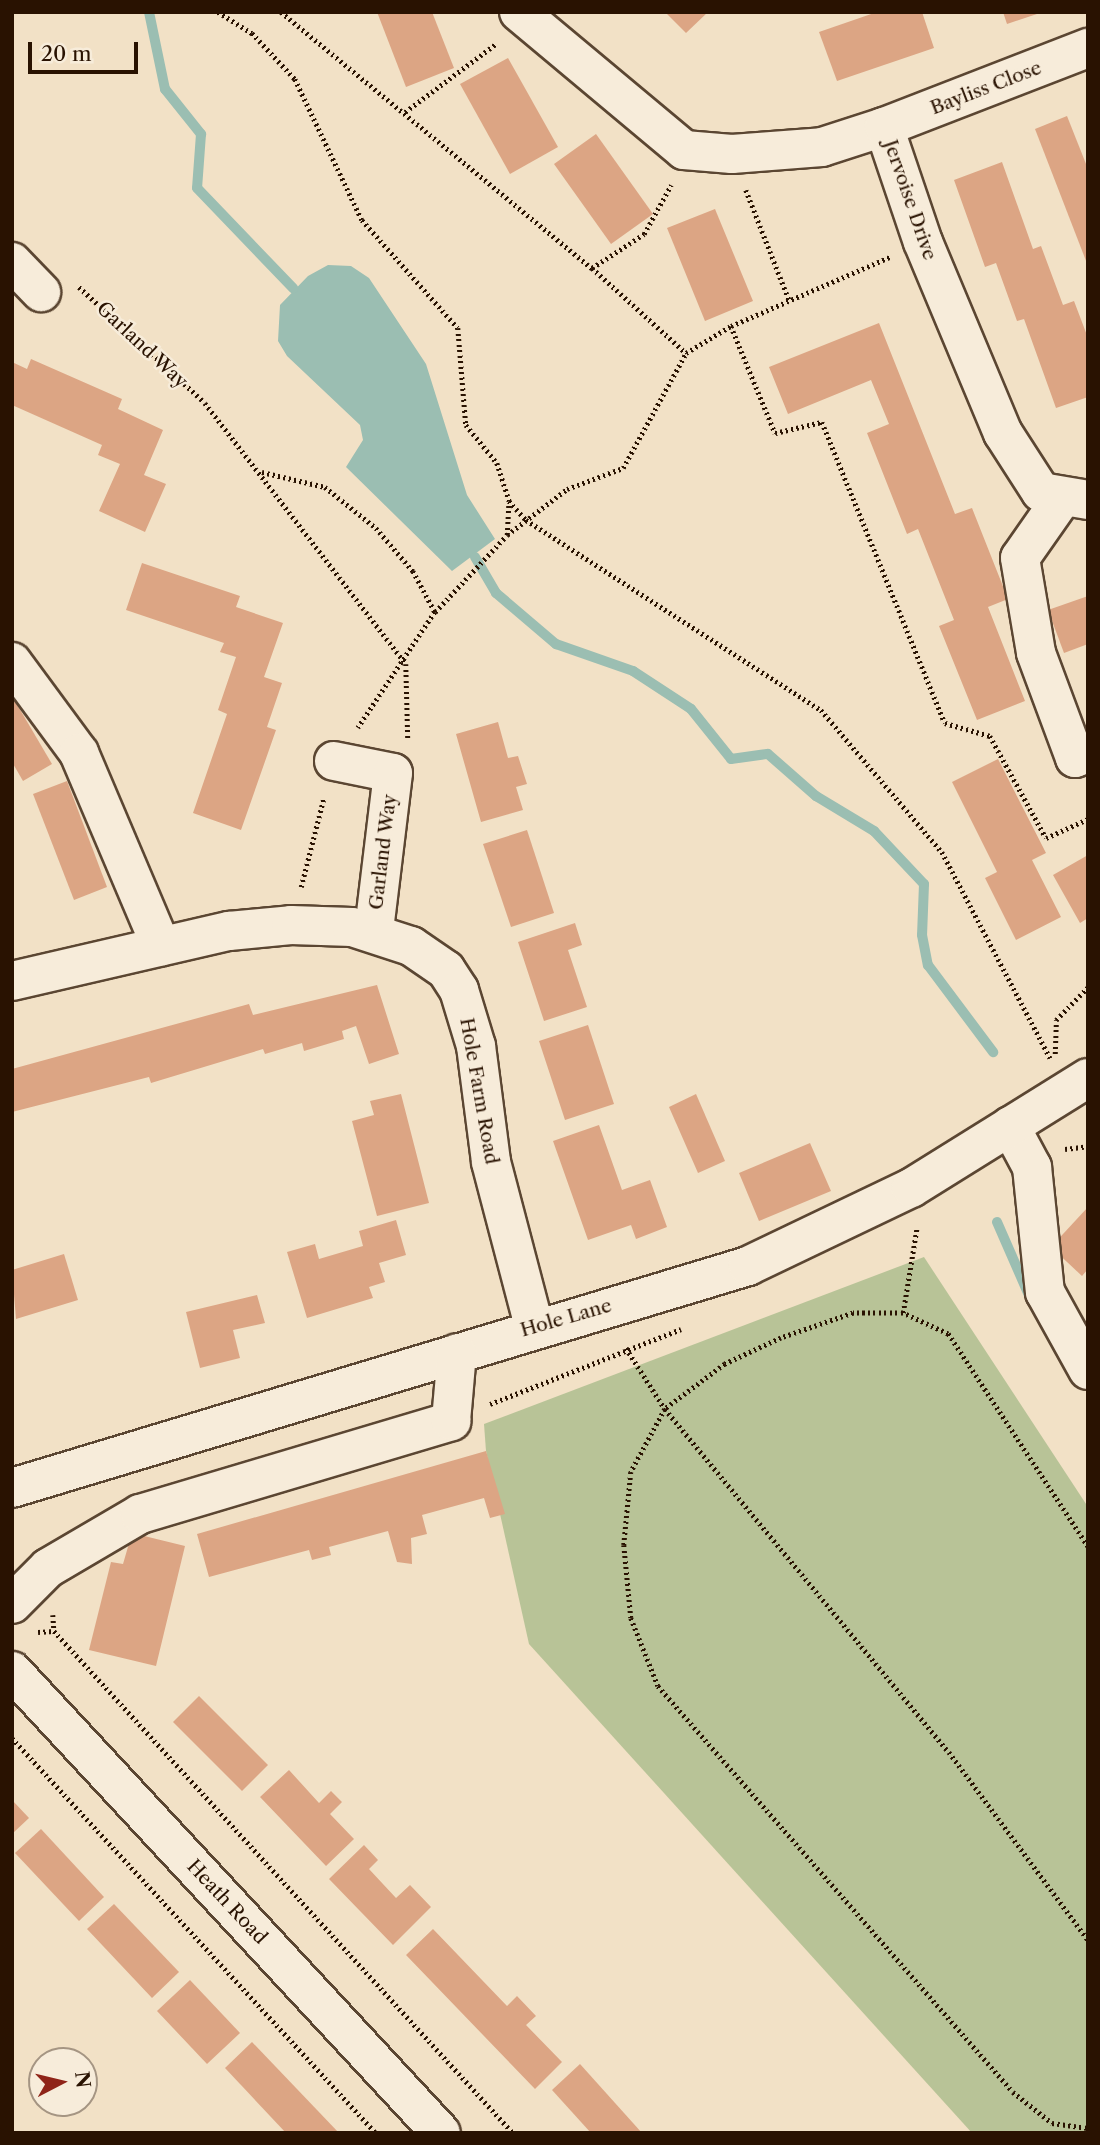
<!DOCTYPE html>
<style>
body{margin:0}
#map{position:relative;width:1100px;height:2145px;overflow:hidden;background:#f2e1c6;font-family:"Libre Caslon Text",serif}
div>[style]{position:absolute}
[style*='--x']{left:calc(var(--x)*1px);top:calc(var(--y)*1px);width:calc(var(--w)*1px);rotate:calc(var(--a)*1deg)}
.green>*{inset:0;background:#b8c397}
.water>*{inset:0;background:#9bbeb2}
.stream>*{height:10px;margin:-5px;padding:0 5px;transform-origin:5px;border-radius:5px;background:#9bbeb2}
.building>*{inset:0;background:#dca584}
.path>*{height:4.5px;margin-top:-2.25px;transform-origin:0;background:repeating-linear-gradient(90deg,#291201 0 2px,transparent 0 5.5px)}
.roads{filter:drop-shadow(2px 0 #5b4632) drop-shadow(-2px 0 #5b4632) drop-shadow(0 2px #5b4632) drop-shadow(0 -2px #5b4632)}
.minor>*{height:38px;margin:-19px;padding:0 19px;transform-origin:19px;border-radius:19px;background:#f7ecda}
span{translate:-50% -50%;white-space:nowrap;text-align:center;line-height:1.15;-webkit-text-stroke:5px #f7ecda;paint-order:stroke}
.street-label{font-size:19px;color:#291201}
.frame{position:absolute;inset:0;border:14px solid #291201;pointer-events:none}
.north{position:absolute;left:28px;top:2047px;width:70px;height:70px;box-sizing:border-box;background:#f7ecda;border:2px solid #a59583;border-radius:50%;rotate:83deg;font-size:19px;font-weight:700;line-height:28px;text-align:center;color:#291201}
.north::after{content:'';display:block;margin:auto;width:24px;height:32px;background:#8f2418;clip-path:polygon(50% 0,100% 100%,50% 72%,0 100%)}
.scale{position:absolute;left:28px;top:42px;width:110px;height:32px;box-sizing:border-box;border:4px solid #291201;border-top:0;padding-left:9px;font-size:21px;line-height:24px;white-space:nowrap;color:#291201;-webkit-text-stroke:5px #f7ecda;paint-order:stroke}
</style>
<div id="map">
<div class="green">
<div style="clip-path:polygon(924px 1257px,1088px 1507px,1088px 2133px,972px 2133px,529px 1644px,486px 1451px,484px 1424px)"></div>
</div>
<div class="water">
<div style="clip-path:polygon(328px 265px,351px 266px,369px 278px,426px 364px,467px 495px,495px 539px,452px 571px,346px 467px,363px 440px,360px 425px,287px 356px,278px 341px,280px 305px,308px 276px)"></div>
</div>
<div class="stream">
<div style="--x:149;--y:12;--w:79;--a:78.3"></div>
<div style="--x:165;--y:89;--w:58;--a:51.3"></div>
<div style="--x:201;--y:134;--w:54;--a:94.2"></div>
<div style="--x:197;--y:188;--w:139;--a:46.2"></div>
<div style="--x:475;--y:557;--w:42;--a:59.7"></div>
<div style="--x:496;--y:593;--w:79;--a:40.4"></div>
<div style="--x:556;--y:644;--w:82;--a:19.3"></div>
<div style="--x:633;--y:671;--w:69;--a:33.2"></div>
<div style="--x:691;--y:709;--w:64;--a:51.3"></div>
<div style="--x:731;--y:759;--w:37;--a:-8"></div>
<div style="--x:768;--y:754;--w:64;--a:41.2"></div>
<div style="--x:816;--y:796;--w:68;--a:31.1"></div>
<div style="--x:874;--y:831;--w:73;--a:46.7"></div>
<div style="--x:924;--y:884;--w:51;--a:92.2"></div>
<div style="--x:922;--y:935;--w:31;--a:79"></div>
<div style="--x:928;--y:965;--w:109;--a:53.2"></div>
<div style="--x:997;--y:1222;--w:85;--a:66.4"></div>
</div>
<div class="building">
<div style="clip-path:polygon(377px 12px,432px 12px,454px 68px,406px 87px)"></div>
<div style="clip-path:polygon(665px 12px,708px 12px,686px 33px)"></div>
<div style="clip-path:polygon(877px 12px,922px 12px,934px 48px,837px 81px,819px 32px)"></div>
<div style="clip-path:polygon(1003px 12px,1040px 12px,1040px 13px,1007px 24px)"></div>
<div style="clip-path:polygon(508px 58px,558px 147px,510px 174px,460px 84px)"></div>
<div style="clip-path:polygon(1067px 116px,1088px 169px,1088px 266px,1035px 129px)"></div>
<div style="clip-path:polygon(596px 134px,653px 214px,611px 244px,554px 164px)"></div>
<div style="clip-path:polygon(1002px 162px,1033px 249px,1041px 246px,1063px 305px,1074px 301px,1088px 338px,1088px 397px,1056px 408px,1024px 319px,1017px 321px,996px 263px,985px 267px,954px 180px)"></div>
<div style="clip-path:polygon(715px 209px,753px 301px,705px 321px,667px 228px)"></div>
<div style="clip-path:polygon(879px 323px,955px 514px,972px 508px,1008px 599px,988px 607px,1025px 701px,977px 720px,939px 626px,954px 620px,918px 529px,907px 534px,867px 433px,889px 424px,871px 380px,788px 414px,769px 367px)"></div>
<div style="clip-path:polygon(31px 359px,122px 399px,118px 409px,163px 430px,144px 475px,166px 484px,145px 532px,99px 511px,120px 464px,98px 455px,102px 445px,12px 405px,12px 362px,27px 369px)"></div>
<div style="clip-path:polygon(142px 563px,240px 596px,236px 607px,283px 623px,264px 677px,282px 683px,267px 727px,276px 730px,241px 830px,193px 813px,227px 714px,218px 710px,236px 657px,220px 652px,224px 643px,126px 610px)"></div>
<div style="clip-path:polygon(1088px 596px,1088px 644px,1064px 653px,1048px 610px)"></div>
<div style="clip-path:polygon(12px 696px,52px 764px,23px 781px,12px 762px)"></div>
<div style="clip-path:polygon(498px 722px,508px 758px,518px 756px,527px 784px,516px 787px,523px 810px,481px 822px,456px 734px)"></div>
<div style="clip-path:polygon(998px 759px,1046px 853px,1032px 860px,1061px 917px,1016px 940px,985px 878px,997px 872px,952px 782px)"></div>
<div style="clip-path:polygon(67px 781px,107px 887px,74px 900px,33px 794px)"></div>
<div style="clip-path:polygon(527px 830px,554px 913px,511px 927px,483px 844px)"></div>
<div style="clip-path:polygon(1088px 855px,1088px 918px,1080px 923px,1053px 875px)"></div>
<div style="clip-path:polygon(575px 923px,582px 945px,568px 950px,587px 1007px,544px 1021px,518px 942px)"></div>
<div style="clip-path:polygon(377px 985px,399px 1054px,369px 1064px,356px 1026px,342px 1031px,344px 1039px,304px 1051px,302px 1043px,265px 1054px,263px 1049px,151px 1083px,149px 1077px,12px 1112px,12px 1069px,249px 1004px,253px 1015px)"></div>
<div style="clip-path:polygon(588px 1025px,614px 1104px,565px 1120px,539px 1041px)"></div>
<div style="clip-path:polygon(401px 1094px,429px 1203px,377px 1216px,352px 1121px,374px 1115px,370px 1101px)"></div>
<div style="clip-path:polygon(696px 1094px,725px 1161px,698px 1173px,669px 1107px)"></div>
<div style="clip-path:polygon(599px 1125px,622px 1190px,650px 1180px,667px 1227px,636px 1239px,631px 1225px,588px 1240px,553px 1141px)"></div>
<div style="clip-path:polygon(810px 1143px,831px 1191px,759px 1221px,739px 1173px)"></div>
<div style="clip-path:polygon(1088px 1207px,1088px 1269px,1082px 1276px,1051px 1247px)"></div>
<div style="clip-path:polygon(396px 1220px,406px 1255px,379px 1263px,385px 1282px,369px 1287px,373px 1298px,307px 1318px,287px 1252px,315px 1244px,319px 1259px,363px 1246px,359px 1231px)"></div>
<div style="clip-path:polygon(64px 1254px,78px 1300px,16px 1319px,12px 1270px)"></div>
<div style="clip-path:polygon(257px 1295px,265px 1323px,233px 1330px,240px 1358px,200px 1368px,186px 1312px)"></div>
<div style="clip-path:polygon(486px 1451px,505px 1514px,490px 1518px,484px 1498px,422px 1515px,427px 1534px,411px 1538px,412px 1564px,397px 1562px,388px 1531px,329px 1547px,331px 1555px,312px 1560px,309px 1550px,209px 1577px,197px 1534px)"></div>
<div style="clip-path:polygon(132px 1533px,185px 1546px,156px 1666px,89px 1650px,111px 1562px,123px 1564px)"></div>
<div style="clip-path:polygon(199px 1696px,268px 1765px,242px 1791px,173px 1722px)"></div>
<div style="clip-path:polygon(289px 1770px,319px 1803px,331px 1791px,342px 1802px,330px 1814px,354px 1839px,326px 1866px,260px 1797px)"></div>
<div style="clip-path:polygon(12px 1800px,29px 1818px,12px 1834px)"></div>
<div style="clip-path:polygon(41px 1829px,104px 1897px,79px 1921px,15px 1853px)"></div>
<div style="clip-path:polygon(364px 1845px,378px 1860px,369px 1869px,396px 1898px,410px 1885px,431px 1907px,393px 1945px,329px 1879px)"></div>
<div style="clip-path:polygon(114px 1904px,179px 1972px,152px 1998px,87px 1929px)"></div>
<div style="clip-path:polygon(433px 1929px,507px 2006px,517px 1996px,536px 2016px,526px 2025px,562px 2062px,535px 2089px,406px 1955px)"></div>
<div style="clip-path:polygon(190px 1980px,240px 2033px,207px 2064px,157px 2011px)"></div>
<div style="clip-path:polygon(252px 2042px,339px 2133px,286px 2133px,225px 2068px)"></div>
<div style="clip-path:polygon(580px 2064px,642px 2133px,591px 2133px,552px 2090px)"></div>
</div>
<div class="path">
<div style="--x:218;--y:12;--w:40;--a:32"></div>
<div style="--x:252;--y:33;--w:63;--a:46.9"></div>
<div style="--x:295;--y:79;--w:156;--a:64.6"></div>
<div style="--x:362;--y:220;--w:144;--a:48.4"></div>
<div style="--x:458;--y:328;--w:97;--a:85.3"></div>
<div style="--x:466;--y:425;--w:49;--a:50.8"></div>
<div style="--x:497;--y:463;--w:40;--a:72"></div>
<div style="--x:509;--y:501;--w:25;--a:48"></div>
<div style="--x:526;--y:520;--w:351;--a:32.8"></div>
<div style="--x:821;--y:710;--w:187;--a:49.6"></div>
<div style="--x:942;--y:852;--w:233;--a:62.3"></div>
<div style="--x:281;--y:12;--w:403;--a:39.5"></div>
<div style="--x:592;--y:268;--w:127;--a:42.1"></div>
<div style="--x:405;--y:112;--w:115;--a:-36.9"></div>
<div style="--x:746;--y:190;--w:118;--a:68.6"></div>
<div style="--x:592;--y:268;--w:62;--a:-33.2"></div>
<div style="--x:644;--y:234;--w:56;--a:-61.1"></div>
<div style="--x:79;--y:287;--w:171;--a:42.6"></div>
<div style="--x:205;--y:403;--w:329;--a:52.4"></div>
<div style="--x:406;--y:664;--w:75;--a:88.5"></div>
<div style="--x:731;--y:326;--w:116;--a:67.6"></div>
<div style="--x:775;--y:433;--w:48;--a:-13.2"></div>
<div style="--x:822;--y:422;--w:325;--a:67.8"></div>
<div style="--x:945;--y:723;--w:47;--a:16.1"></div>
<div style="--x:990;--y:736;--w:116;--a:61.2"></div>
<div style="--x:1046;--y:838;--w:46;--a:-24.3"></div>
<div style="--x:262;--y:472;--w:65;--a:13.4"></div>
<div style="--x:325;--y:487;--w:65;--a:38.8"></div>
<div style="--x:376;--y:528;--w:57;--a:49.3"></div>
<div style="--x:413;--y:571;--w:47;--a:61.8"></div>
<div style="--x:435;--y:612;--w:139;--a:123.6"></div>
<div style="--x:507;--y:535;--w:33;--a:-87"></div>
<div style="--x:435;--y:612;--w:105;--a:-46.9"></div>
<div style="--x:507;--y:535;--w:76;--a:-37.5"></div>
<div style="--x:567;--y:489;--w:60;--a:-20.6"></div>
<div style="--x:623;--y:468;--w:131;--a:-61.3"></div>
<div style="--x:686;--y:353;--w:52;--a:-31"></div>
<div style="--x:731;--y:326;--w:173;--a:-23.5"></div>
<div style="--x:301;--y:887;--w:93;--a:-75.7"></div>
<div style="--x:1055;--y:1054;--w:34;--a:-88"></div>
<div style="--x:1056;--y:1020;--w:46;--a:-45.9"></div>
<div style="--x:1065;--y:1149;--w:23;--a:-7"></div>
<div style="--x:903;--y:1313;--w:87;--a:-80.8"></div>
<div style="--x:626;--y:1348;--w:72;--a:57.4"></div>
<div style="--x:665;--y:1409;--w:445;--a:50.4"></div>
<div style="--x:949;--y:1752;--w:234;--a:53.5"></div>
<div style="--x:490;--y:1404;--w:205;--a:-21.4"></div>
<div style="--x:1088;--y:1547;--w:255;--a:-123.3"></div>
<div style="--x:948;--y:1334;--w:50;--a:-155"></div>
<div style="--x:903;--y:1313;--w:50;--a:180"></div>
<div style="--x:853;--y:1313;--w:76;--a:160.9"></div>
<div style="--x:781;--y:1338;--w:62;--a:155.1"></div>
<div style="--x:725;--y:1364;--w:75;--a:143.1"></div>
<div style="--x:665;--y:1409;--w:72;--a:118.4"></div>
<div style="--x:631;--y:1472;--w:73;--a:95.5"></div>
<div style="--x:624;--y:1545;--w:73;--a:84.5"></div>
<div style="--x:631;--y:1618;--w:73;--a:68.3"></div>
<div style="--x:658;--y:1686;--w:539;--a:48.83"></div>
<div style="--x:1013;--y:2092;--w:50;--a:38.5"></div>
<div style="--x:1052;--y:2123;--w:36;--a:8"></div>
<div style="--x:53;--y:1615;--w:16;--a:86"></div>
<div style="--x:54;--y:1631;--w:680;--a:47.56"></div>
<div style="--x:38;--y:1632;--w:16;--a:-4"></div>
<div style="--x:12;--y:1738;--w:537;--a:47.34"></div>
</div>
<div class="roads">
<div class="minor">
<div style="--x:519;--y:12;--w:215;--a:39.9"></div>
<div style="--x:684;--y:150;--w:48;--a:4.8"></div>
<div style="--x:732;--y:154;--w:90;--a:-4.4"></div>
<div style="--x:822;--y:147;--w:65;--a:-17.9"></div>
<div style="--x:884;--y:127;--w:121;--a:71.3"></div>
<div style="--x:923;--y:242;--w:207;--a:67.3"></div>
<div style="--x:1003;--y:433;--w:70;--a:57.2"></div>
<div style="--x:1041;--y:492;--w:48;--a:9.7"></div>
<div style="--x:884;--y:127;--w:219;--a:-21.2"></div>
<div style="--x:12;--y:262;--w:42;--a:46"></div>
<div style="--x:1062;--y:498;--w:73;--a:125"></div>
<div style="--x:1020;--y:558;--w:96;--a:80.4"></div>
<div style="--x:1036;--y:653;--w:112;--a:69.6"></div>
<div style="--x:1075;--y:758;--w:14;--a:-21"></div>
<div style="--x:12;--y:662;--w:113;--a:53.6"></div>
<div style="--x:79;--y:753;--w:210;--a:67"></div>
<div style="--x:334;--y:761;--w:60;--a:11.5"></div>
<div style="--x:393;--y:773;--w:159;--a:96.9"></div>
<div style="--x:12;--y:981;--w:223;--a:-13"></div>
<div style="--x:229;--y:931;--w:62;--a:-5.5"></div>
<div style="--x:291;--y:925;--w:61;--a:1.9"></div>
<div style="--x:352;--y:927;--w:62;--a:17.9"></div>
<div style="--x:411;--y:946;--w:42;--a:34.4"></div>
<div style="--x:446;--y:970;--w:24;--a:57"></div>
<div style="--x:459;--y:990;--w:59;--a:73.1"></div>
<div style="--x:476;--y:1046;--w:117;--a:82.6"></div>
<div style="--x:491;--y:1162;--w:170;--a:75.3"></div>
<div style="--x:1010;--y:1126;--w:47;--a:61.8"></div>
<div style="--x:1032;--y:1167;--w:126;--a:84.1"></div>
<div style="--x:1045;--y:1292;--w:89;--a:61.1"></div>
<div style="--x:12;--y:1488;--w:769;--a:-16.78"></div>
<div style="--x:748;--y:1266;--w:181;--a:-25.6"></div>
<div style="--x:911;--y:1188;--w:208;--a:-31.9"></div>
<div style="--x:12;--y:1604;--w:51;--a:-45"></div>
<div style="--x:48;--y:1568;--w:107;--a:-30.4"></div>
<div style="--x:140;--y:1514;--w:325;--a:-16.6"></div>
<div style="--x:451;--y:1421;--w:68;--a:-85"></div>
<div style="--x:12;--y:1671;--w:630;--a:47.12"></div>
</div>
</div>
<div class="street-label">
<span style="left:986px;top:88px;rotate:-21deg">Bayliss Close</span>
<span style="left:910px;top:200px;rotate:71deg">Jervoise Drive</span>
<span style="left:142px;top:345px;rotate:43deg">Garland Way</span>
<span style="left:383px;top:852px;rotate:-83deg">Garland Way</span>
<span style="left:479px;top:1091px;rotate:80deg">Hole Farm Road</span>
<span style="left:566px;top:1318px;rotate:-16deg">Hole Lane</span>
<span style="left:227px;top:1902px;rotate:47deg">Heath Road</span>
</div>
<div class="frame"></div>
<div class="north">N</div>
<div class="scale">20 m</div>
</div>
